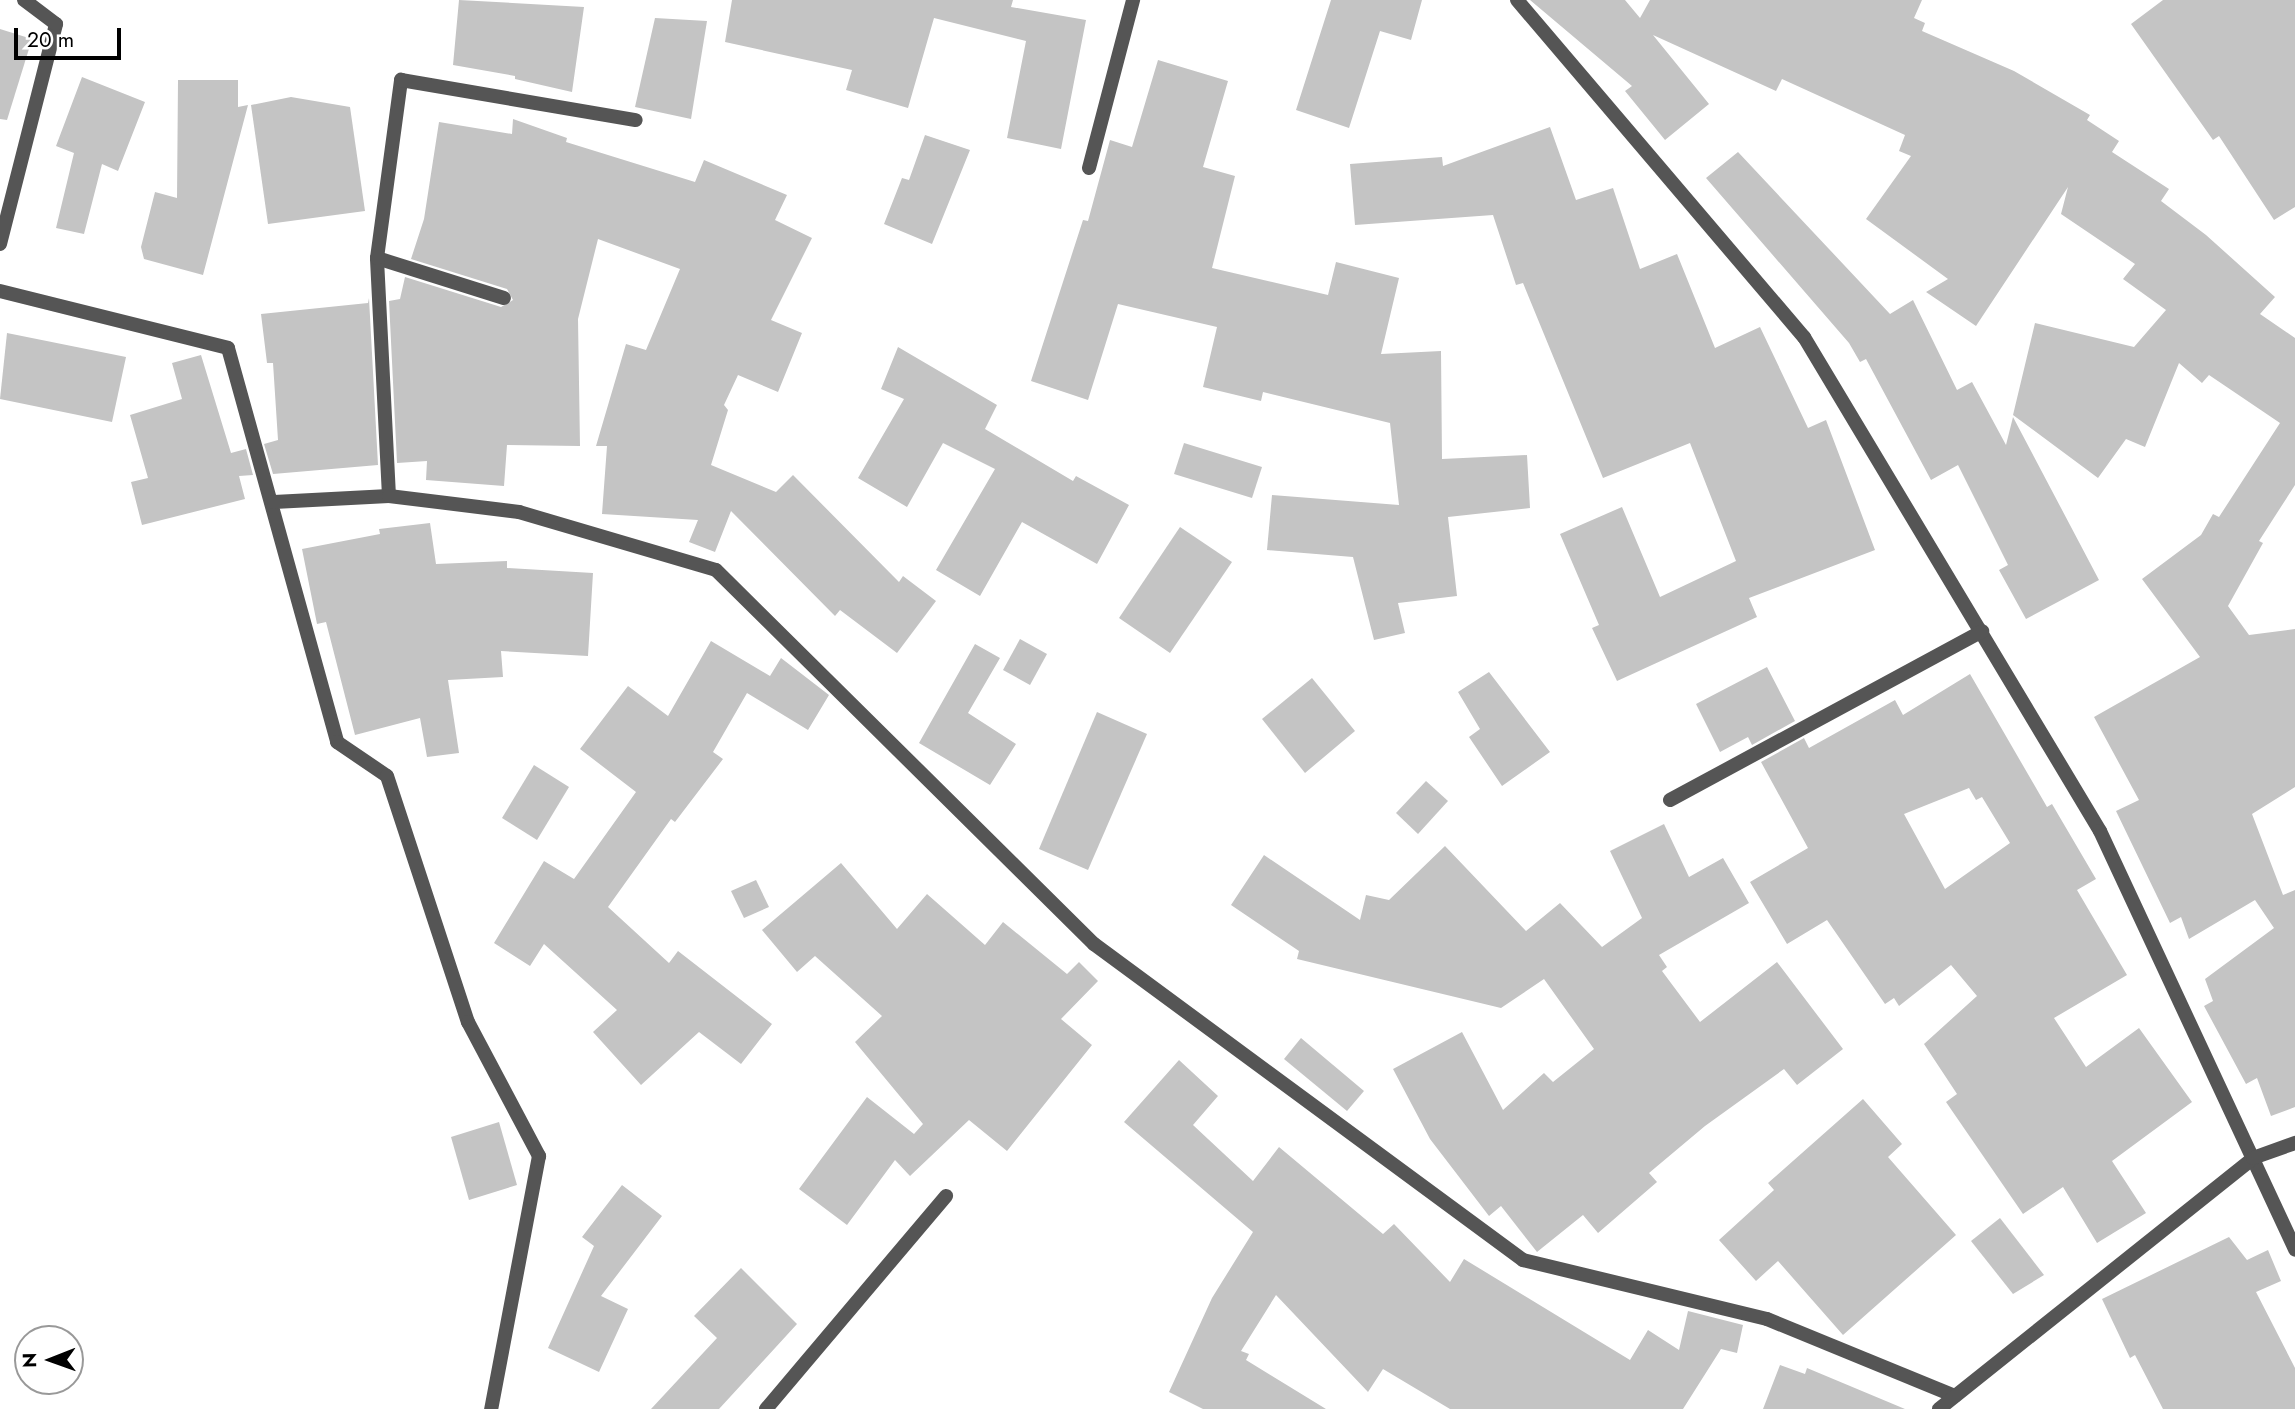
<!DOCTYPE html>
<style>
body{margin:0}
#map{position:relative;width:2295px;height:1409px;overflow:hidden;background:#fff;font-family:Jost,sans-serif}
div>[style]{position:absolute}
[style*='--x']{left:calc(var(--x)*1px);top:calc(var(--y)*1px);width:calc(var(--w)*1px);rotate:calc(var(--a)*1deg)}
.building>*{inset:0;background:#c4c4c4}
.minor>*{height:14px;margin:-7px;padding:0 7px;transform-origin:7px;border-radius:7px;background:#555}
span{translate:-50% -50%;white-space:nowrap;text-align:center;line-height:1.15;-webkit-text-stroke:7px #fff;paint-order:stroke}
.north{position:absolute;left:14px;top:1325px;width:70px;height:70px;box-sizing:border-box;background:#fff;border:2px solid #999;border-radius:50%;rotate:269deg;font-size:19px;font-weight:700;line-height:28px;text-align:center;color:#000}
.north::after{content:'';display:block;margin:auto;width:24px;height:32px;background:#000;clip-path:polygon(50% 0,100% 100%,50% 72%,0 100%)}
.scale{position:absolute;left:14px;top:28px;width:107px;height:32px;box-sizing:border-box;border:4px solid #000;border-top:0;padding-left:9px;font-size:21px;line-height:24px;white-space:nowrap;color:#000;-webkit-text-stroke:5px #fff;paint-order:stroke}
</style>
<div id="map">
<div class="building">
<div style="clip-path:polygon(459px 0,584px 7px,572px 92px,515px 79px,515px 76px,453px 65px)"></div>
<div style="clip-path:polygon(732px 0,1013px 0,1011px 7px,1086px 20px,1061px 149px,1007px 138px,1026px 41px,934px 18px,908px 108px,846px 90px,852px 70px,725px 42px)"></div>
<div style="clip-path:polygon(1331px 0,1422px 0,1411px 40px,1380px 31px,1349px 128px,1296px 110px)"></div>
<div style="clip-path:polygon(1530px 0,1625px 0,1640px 18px,1650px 0,1922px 0,1914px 18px,1925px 23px,1922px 31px,2014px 71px,2090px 115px,2087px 120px,2119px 141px,2112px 152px,2169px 189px,2161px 201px,2206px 235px,2275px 297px,2260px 314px,2295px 338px,2295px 485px,2259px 541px,2263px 543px,2228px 606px,2249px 635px,2295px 629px,2295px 787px,2252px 814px,2283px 895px,2295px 890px,2295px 1107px,2271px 1116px,2257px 1078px,2246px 1084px,2204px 1006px,2213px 1001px,2205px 979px,2274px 928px,2255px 900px,2189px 939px,2181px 917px,2170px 923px,2116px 811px,2139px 800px,2094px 717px,2200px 657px,2142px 579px,2201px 535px,2213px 514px,2219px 517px,2280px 423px,2209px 375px,2202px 383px,2179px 363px,2145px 447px,2126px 439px,2098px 478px,2013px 415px,2035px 323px,2134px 347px,2166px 310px,2123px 279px,2135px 264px,2061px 214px,2068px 187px,1976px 326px,1926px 292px,1948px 279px,1866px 219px,1911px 156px,1899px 151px,1905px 135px,1782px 79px,1776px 91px,1653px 35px,1709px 104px,1665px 140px,1625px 91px,1632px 86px)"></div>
<div style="clip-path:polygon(2163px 0,2295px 0,2295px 207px,2274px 220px,2219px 136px,2213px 140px,2131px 24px)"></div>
<div style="clip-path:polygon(655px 18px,707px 21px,691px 119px,635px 107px)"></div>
<div style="clip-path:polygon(0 29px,32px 39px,7px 120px,0 119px)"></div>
<div style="clip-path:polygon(1158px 60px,1228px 81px,1203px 167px,1235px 176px,1212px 268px,1328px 295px,1336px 262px,1399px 278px,1381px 354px,1441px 351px,1442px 459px,1527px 455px,1530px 508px,1448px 517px,1457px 596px,1398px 603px,1405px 633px,1374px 640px,1353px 557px,1267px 550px,1272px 495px,1399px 505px,1390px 423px,1263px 392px,1261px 401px,1203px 387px,1217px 327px,1118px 304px,1088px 400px,1031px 381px,1083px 220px,1088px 221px,1110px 140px,1132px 147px)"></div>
<div style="clip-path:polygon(82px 77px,145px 102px,118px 171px,102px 164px,84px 234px,56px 228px,74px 153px,56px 146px)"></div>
<div style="clip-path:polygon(178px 80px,238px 80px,238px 107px,248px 105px,203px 275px,144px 259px,141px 247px,155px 192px,177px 198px)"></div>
<div style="clip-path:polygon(291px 97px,350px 107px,365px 211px,268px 224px,251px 105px)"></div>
<div style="clip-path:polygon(513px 119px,567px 138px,566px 142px,695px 182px,704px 160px,787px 195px,775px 220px,812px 238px,771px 320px,802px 333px,778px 392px,738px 375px,724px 405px,728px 410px,711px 465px,776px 492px,793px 475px,899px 582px,903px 576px,936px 601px,897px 653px,840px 610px,835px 616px,731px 511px,715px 552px,689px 542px,698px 520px,602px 514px,607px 446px,596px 446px,626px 344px,646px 350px,680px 269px,598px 239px,578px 319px,580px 446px,507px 445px,504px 486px,426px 480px,427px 461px,397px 463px,389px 301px,400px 299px,405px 277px,501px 307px,513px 300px,507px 289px,411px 259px,424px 219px,439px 122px,512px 134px)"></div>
<div style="clip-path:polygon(1550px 127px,1576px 200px,1613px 188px,1640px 269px,1677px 254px,1715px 348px,1760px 327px,1808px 428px,1826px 420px,1875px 550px,1749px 598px,1757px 617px,1617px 681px,1592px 628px,1599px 625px,1560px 534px,1622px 507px,1660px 597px,1736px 561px,1690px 443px,1603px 478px,1523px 283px,1516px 285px,1493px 215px,1355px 225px,1350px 164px,1442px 157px,1443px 166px)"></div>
<div style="clip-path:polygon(925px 135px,970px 150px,932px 244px,884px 224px,902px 178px,909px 180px)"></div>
<div style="clip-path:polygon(1738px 152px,1890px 314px,1913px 300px,1957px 390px,1972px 382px,2006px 445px,2013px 417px,2099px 580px,2026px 619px,1999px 570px,2008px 565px,1958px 465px,1931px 480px,1866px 359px,1860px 362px,1849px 343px,1706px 178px)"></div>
<div style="clip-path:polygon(369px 298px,378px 465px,273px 474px,264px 444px,278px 440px,273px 363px,267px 363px,261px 314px,368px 303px)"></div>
<div style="clip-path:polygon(7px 333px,126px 357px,112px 422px,0 399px)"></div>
<div style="clip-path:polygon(898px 347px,997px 405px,985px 429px,1073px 481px,1076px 476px,1129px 505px,1097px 564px,1022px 522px,980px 596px,936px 570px,995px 469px,943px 443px,907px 507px,858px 478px,904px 399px,881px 389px)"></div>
<div style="clip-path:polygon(201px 355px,231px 453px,246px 449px,253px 475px,239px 476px,245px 499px,142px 525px,131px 482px,148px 478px,130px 415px,182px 399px,172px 363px)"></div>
<div style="clip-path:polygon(1184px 443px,1262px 467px,1252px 498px,1174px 474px)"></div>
<div style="clip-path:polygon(430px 523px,436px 564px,507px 561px,507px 568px,593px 573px,588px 656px,501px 651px,503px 677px,448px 680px,459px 753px,427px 757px,420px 718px,355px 735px,326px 622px,317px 624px,302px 549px,380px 534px,379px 529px)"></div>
<div style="clip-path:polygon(1180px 527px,1232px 562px,1170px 653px,1119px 618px)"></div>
<div style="clip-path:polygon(1020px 639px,1047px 654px,1030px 685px,1003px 670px)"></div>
<div style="clip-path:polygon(711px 641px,770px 676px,781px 658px,829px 695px,808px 730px,747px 693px,713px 752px,723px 759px,675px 822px,671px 819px,608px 907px,669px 963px,678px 951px,772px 1024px,741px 1064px,699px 1032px,641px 1085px,593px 1032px,617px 1010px,544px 944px,530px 966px,494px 943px,544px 861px,574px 879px,636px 792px,580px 749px,628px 686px,668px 716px)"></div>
<div style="clip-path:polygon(975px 644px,1000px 658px,968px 713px,1016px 744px,990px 785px,919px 743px)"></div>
<div style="clip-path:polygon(1767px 667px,1795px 721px,1752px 745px,1748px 737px,1720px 752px,1696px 704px)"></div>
<div style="clip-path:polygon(1489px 672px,1550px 752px,1502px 786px,1469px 737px,1480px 729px,1458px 692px)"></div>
<div style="clip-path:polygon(evenodd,1970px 674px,2047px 807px,2052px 804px,2096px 879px,2077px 890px,2127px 975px,2054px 1018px,2086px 1067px,2139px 1028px,2192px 1102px,2112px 1161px,2146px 1213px,2097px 1243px,2063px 1187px,2023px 1214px,1946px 1102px,1957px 1094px,1924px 1044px,1977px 996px,1951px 965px,1899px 1006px,1894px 998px,1885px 1004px,1827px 920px,1787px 944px,1750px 882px,1808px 848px,1761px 762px,1804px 738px,1809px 748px,1895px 700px,1903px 715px,1970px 674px,1969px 788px,1976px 800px,1982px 797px,2010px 843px,1945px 889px,1904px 814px,1969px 788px)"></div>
<div style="clip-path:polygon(1312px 678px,1355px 731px,1305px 773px,1262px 719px)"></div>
<div style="clip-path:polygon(1097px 712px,1147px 734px,1088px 870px,1039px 849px)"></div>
<div style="clip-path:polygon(534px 765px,569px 787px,537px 840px,502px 818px)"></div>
<div style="clip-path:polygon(1426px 781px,1448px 801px,1418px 834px,1396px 813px)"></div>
<div style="clip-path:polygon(1664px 824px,1689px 877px,1723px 858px,1749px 903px,1659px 955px,1667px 967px,1662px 971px,1700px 1022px,1777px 962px,1843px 1049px,1797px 1085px,1784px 1069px,1705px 1126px,1649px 1173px,1657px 1182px,1598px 1233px,1583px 1215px,1537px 1252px,1501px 1206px,1489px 1216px,1430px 1139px,1393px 1069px,1462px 1032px,1503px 1110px,1544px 1073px,1553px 1082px,1594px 1049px,1544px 979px,1501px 1008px,1297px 959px,1299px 951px,1231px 905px,1264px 855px,1360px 920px,1366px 895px,1389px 900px,1445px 846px,1526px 931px,1560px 903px,1602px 947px,1642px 918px,1610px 851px)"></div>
<div style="clip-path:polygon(841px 863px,897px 929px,927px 894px,985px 945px,1003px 922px,1067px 974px,1079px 962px,1098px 981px,1061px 1019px,1092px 1045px,1007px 1151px,969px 1120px,910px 1176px,895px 1160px,847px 1225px,799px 1189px,867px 1097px,914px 1134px,923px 1124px,855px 1042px,882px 1016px,815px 956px,797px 972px,762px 930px)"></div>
<div style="clip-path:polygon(756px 880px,769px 907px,744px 918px,731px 891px)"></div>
<div style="clip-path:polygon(1301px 1038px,1364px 1091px,1347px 1111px,1284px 1059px)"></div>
<div style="clip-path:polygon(1179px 1060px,1218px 1096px,1193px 1125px,1253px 1181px,1279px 1147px,1383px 1234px,1394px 1224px,1450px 1282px,1464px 1259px,1630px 1360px,1648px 1330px,1679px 1350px,1688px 1311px,1743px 1325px,1737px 1353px,1721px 1349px,1683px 1409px,1450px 1409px,1383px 1369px,1368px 1392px,1276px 1295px,1241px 1351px,1249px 1354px,1246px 1360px,1326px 1409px,1203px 1409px,1169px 1392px,1212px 1298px,1253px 1232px,1124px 1122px)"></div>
<div style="clip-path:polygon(1863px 1099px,1902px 1144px,1888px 1157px,1956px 1235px,1843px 1335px,1778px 1261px,1756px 1281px,1719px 1240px,1774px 1190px,1768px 1183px)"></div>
<div style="clip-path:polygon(499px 1122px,517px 1185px,469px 1200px,451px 1137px)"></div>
<div style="clip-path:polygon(622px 1185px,662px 1216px,601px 1296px,628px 1309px,599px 1372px,548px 1348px,594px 1246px,582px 1237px)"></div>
<div style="clip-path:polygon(2000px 1218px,2044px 1275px,2013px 1294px,1971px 1241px)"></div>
<div style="clip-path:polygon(2229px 1237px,2247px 1260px,2268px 1250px,2281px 1281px,2256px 1292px,2295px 1368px,2295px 1409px,2163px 1409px,2135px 1355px,2130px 1358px,2102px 1299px)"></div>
<div style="clip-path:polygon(741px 1268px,797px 1324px,719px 1409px,651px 1409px,717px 1338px,694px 1316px)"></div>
<div style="clip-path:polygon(1780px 1365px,1805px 1374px,1807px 1368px,1905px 1409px,1763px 1409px)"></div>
</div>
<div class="minor">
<div style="--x:1517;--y:0;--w:443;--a:49.6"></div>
<div style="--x:1804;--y:337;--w:576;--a:59.07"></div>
<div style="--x:2100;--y:831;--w:462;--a:65"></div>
<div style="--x:1089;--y:168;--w:174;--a:-75.3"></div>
<div style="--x:0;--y:244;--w:227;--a:-75.7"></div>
<div style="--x:56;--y:24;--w:40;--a:-143"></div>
<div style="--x:377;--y:258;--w:133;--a:17.5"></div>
<div style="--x:0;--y:291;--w:235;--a:14"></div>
<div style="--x:228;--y:348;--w:409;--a:74.5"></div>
<div style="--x:337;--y:742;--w:60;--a:34.2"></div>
<div style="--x:387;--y:776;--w:259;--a:71.8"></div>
<div style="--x:468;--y:1022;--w:152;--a:62.1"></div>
<div style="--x:539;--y:1156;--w:258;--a:100.7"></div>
<div style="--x:389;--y:496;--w:238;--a:-92.9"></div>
<div style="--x:377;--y:258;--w:180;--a:-82.3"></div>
<div style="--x:401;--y:80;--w:238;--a:9.7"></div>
<div style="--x:274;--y:502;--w:115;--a:-3"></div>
<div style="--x:389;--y:496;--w:131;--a:7"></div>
<div style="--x:519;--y:512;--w:205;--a:16.4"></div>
<div style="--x:716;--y:570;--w:532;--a:44.7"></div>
<div style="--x:1094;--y:944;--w:533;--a:36.38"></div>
<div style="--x:1523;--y:1260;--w:251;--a:13.6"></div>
<div style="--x:1767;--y:1319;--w:203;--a:22.3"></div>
<div style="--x:1670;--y:800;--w:355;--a:-28.4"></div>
<div style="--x:766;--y:1409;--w:279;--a:-49.8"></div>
<div style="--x:1939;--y:1409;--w:402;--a:-38.6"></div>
<div style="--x:2253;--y:1158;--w:45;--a:-19.7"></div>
</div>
<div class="north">N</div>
<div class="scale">20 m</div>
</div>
